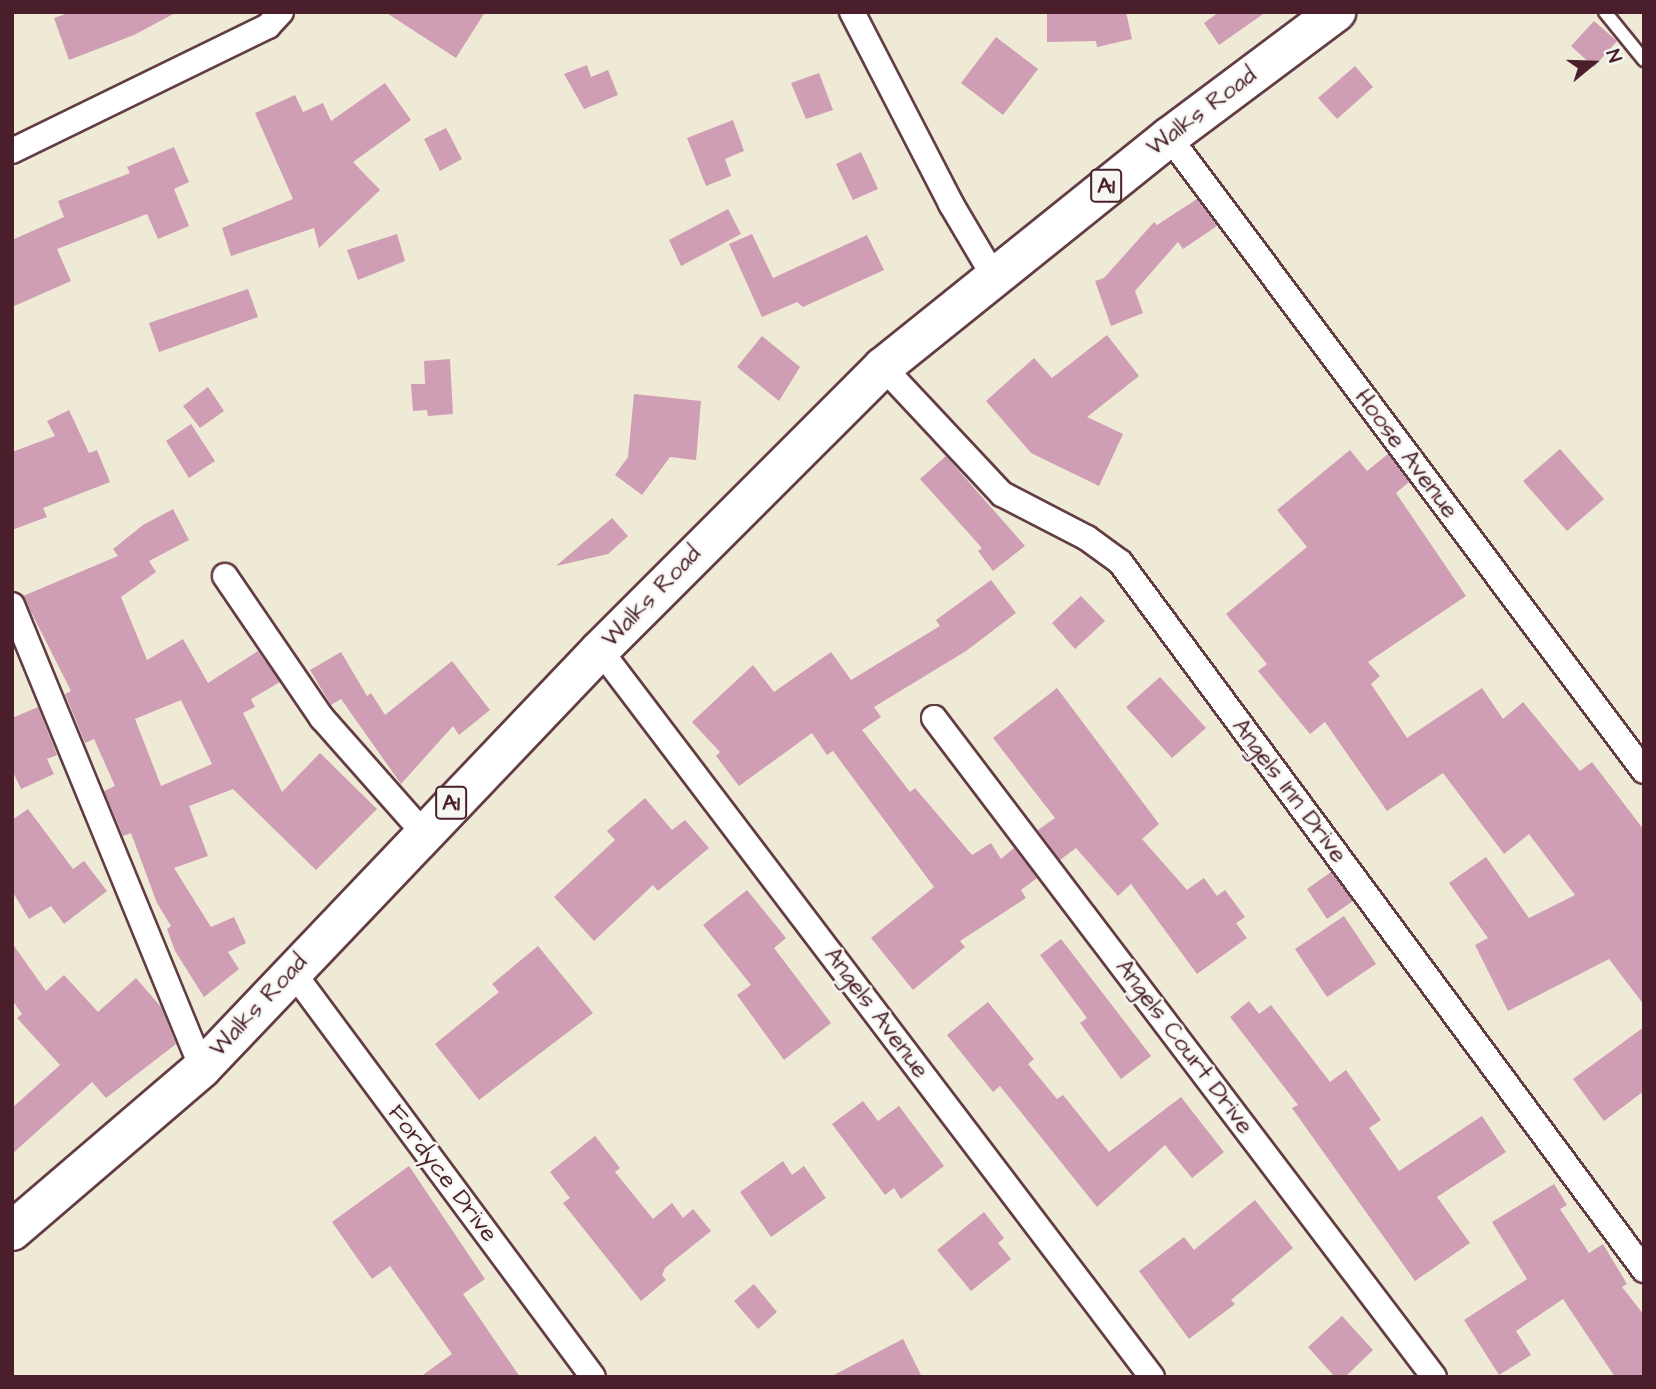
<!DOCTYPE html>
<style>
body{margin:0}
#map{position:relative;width:1656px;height:1389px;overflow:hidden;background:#efead5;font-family:"Architects Daughter",sans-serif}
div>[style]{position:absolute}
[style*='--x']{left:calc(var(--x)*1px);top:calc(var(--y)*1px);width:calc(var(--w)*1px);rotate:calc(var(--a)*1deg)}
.building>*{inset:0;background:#cf9eb4}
.roads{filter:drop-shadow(2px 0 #633d44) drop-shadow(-2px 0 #633d44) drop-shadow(0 2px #633d44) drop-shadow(0 -2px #633d44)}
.lane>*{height:12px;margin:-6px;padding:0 6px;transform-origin:6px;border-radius:6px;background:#fff}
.street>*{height:24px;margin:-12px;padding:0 12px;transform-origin:12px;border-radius:12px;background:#fff}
.primary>*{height:38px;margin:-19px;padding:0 19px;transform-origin:19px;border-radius:19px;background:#fff}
span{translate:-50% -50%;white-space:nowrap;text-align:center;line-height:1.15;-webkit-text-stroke:5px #f6f6f2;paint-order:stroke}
.shield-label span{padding:2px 5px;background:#f6f6f2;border:2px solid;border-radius:5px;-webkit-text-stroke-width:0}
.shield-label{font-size:23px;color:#4a1f2b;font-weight:700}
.street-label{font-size:24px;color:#4a1f2b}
.frame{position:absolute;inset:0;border:14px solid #4a1f2b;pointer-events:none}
.north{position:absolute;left:1558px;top:28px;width:70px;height:70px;-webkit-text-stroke:5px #f6f6f2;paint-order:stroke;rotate:71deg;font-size:19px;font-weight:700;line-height:28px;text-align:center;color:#4a1f2b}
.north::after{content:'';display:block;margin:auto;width:24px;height:32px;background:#4a1f2b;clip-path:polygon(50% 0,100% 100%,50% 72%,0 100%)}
</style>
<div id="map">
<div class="building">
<div style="clip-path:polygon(71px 12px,177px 12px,134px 35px,69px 60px,54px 18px)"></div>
<div style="clip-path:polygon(385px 12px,485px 12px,456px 58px)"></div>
<div style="clip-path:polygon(1047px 12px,1126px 12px,1132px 39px,1097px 47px,1096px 41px,1047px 42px)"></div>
<div style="clip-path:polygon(1219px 12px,1266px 12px,1219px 45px,1204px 23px)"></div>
<div style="clip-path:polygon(1594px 21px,1617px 41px,1594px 67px,1571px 46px)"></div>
<div style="clip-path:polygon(996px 37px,1038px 69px,1003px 115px,961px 83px)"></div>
<div style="clip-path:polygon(587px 65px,591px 77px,608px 70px,618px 95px,584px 109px,564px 74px)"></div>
<div style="clip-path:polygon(1355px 66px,1373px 87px,1337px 119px,1318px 98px)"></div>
<div style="clip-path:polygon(819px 73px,833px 110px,806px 119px,791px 83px)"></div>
<div style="clip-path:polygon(385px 83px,411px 120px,353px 162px,380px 190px,319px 248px,314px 228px,231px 256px,222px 228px,293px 199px,255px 113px,295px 95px,303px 112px,323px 103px,331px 121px)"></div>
<div style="clip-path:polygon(733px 120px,744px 151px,725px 159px,731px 176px,706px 186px,687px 138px)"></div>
<div style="clip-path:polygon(446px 128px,462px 159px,440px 171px,424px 139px)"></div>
<div style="clip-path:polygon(174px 147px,189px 182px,174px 189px,189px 226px,158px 239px,147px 214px,57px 249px,71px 281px,12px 307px,12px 240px,64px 217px,58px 201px,130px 173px,127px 167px)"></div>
<div style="clip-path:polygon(861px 152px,878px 189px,853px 200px,836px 164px)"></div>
<div style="clip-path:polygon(1197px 199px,1217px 226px,1183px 249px,1178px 242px,1135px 291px,1143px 313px,1111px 326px,1095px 281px,1104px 278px,1154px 222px,1157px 225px)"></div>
<div style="clip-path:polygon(728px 209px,741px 234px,681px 266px,669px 240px)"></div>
<div style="clip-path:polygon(397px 234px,405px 261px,358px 280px,347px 250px)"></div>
<div style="clip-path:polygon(752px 234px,773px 278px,867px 235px,884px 270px,803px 307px,797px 302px,762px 317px,729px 244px)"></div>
<div style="clip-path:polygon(248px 289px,258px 317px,159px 352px,149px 323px)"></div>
<div style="clip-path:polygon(1107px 335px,1139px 376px,1087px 417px,1123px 434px,1099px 486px,1031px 453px,986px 401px,1034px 358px,1052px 378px)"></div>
<div style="clip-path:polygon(762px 336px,800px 367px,779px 401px,737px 367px)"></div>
<div style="clip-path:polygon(450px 359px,453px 414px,428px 416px,427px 410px,413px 411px,411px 384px,425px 384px,424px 361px)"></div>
<div style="clip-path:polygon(208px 387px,224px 411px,200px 428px,183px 406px)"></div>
<div style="clip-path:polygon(634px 394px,701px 401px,696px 460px,670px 457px,642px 495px,615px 475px,628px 457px)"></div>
<div style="clip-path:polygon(69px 410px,89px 453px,97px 450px,110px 482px,43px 508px,47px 517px,12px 530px,12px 452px,55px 436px,47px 421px)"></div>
<div style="clip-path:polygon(191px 424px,215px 461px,189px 478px,166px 441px)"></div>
<div style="clip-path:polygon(1560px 449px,1604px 499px,1567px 531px,1523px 481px)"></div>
<div style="clip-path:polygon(1350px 450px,1367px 471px,1388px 454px,1409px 482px,1396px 493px,1466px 596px,1368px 662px,1380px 676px,1371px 684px,1407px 738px,1482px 688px,1503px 719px,1523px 702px,1580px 771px,1592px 762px,1644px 830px,1644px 1005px,1609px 959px,1508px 1011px,1475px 945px,1488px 938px,1449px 883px,1486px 857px,1529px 918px,1575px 895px,1529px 834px,1504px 854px,1443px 773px,1387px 811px,1325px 722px,1310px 734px,1258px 671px,1267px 664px,1226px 614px,1307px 547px,1277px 510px)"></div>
<div style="clip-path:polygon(946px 456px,1025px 546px,993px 571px,978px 551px,982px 548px,920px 479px)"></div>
<div style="clip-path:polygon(evenodd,173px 509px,189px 540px,149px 561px,156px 572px,121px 597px,147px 660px,183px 639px,208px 683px,258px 651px,280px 682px,251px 699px,255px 707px,243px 713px,282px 792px,320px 753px,377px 809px,316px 870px,233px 789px,189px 806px,208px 856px,174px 868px,211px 927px,234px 917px,246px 943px,228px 952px,239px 969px,204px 997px,175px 951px,167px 929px,171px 926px,157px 903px,131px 833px,123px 836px,104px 791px,115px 786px,94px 739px,85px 743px,65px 694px,71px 691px,23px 596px,118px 556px,113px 549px,143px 525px,173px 509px,181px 700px,212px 764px,161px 786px,135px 719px,181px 700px)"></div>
<div style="clip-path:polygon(612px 518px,628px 536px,608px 554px,556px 566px)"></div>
<div style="clip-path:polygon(991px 580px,1016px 613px,966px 651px,874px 707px,881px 717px,862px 730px,910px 792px,915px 788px,972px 855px,991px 843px,1001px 859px,1014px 848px,1037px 878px,1021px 890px,1026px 898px,960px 941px,965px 947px,913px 990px,871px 938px,934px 887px,833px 751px,827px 755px,812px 733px,739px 786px,716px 756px,720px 752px,692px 722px,753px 665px,774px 692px,831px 652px,851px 680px,940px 626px,936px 620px)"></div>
<div style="clip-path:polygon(1081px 596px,1105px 621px,1075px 649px,1052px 623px)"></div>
<div style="clip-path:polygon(341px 652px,367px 696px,371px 693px,385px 715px,452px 661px,490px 710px,459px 735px,453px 726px,401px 784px,341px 699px,331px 705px,310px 670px)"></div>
<div style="clip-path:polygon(1160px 677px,1206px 728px,1172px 758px,1126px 707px)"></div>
<div style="clip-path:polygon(1057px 688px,1159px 824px,1142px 839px,1187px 890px,1204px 878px,1217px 896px,1225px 890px,1245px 917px,1236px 923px,1247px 938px,1197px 974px,1131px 884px,1118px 896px,1076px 848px,1060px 860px,1038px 830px,1055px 818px,993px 738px)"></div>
<div style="clip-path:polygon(38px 707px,57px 755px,47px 759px,54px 774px,21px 789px,12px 770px,12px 718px)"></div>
<div style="clip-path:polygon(645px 798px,672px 830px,685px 820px,709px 848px,658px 891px,653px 885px,594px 941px,554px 897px,615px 840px,607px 831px)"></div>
<div style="clip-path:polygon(28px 809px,73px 869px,84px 861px,107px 891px,64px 924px,51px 906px,29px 919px,12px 891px,12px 820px)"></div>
<div style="clip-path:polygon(1331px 872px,1353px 901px,1327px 919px,1307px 889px)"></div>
<div style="clip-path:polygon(747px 890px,786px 938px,774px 948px,831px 1023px,784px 1060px,737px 995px,751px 985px,703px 925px)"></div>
<div style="clip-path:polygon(1344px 916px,1376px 964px,1327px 997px,1295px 949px)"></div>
<div style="clip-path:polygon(1061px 939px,1151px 1056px,1121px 1079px,1080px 1023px,1087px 1018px,1040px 955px)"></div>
<div style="clip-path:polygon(12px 943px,46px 991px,64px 975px,98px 1012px,136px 978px,161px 1007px,176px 1044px,106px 1098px,92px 1082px,12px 1154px,12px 1108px,60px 1065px,17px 1018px,22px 1014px,12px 1000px)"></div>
<div style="clip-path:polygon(538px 946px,593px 1013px,479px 1100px,435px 1044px,499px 992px,492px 984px)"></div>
<div style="clip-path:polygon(1249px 1001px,1259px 1014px,1271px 1005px,1330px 1082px,1346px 1070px,1381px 1120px,1369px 1128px,1399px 1171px,1482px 1116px,1506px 1152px,1437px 1197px,1470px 1243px,1415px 1281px,1292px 1108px,1298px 1105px,1230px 1017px)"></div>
<div style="clip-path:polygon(988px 1002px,1034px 1059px,1028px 1064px,1057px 1099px,1063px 1095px,1109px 1152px,1181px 1097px,1224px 1152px,1192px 1178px,1165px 1145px,1097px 1207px,1000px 1086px,993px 1092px,947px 1035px)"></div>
<div style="clip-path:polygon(1644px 1027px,1644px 1091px,1604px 1121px,1573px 1079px)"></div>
<div style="clip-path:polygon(863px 1101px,878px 1121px,899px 1106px,944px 1166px,901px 1199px,894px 1188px,885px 1195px,832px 1124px)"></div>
<div style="clip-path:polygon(595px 1136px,620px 1168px,615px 1172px,653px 1219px,672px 1203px,683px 1218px,693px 1209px,711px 1231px,665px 1268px,662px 1275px,666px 1280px,641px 1301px,563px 1203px,570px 1198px,550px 1172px)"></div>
<div style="clip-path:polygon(783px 1161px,792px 1175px,804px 1166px,826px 1198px,771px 1237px,740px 1192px)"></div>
<div style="clip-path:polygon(409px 1166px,485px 1279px,463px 1294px,520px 1377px,420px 1377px,452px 1354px,390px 1266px,372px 1279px,332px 1222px)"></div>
<div style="clip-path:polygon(1554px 1184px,1567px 1205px,1560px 1209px,1589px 1253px,1603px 1244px,1627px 1284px,1622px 1287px,1644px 1315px,1644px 1377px,1615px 1377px,1563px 1299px,1516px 1331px,1531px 1355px,1499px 1375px,1464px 1320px,1527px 1279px,1492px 1222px)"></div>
<div style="clip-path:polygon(1255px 1200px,1293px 1248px,1231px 1300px,1235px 1304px,1189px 1339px,1139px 1271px,1184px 1237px,1194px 1250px)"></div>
<div style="clip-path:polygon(984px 1212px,1004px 1238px,998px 1243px,1011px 1259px,971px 1291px,937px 1250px)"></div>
<div style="clip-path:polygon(754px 1284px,777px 1312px,758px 1329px,734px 1301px)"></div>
<div style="clip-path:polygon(1342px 1316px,1373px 1350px,1345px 1377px,1335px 1377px,1308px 1347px)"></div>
<div style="clip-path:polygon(903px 1339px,922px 1377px,830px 1377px)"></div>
</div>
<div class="roads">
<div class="lane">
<div style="--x:1605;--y:12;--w:62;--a:50.9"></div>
</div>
<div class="street">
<div style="--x:852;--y:12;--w:216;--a:62.7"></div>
<div style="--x:951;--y:204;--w:82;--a:59.4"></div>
<div style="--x:1169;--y:137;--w:792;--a:53.16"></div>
<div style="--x:12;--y:151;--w:285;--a:-26"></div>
<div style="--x:268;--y:26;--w:19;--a:-47"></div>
<div style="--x:883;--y:367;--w:174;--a:46.9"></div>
<div style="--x:1002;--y:494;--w:96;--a:27.4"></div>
<div style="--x:1087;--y:538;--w:41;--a:36"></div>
<div style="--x:1120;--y:562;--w:881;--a:53.49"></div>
<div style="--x:225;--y:576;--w:172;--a:55.7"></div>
<div style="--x:322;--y:718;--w:152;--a:48.5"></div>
<div style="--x:12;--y:605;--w:500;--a:67.69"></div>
<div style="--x:600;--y:650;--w:913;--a:52.79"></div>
<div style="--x:934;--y:718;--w:827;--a:52.81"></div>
<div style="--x:292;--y:971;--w:505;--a:53.45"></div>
</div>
<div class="primary">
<div style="--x:12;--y:1231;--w:250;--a:-40.6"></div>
<div style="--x:202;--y:1068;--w:577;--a:-46.4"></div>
<div style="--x:600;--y:650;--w:400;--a:-45"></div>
<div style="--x:883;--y:367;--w:367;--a:-38.8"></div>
<div style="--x:1169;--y:137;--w:209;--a:-36.8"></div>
</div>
</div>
<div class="shield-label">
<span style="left:1106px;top:186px">A1</span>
<span style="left:451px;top:803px">A1</span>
</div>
<div class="street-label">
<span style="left:1202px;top:112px;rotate:-37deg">Walks Road</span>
<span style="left:1406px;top:454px;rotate:53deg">Hoose Avenue</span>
<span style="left:652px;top:597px;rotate:-46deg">Walks Road</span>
<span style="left:1289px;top:791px;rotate:53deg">Angels Inn Drive</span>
<span style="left:259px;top:1006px;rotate:-47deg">Walks Road</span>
<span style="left:876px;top:1013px;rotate:53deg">Angels Avenue</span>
<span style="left:1184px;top:1047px;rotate:53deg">Angels Court Drive</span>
<span style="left:442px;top:1174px;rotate:53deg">Fordyce Drive</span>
</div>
<div class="frame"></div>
<div class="north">N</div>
</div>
